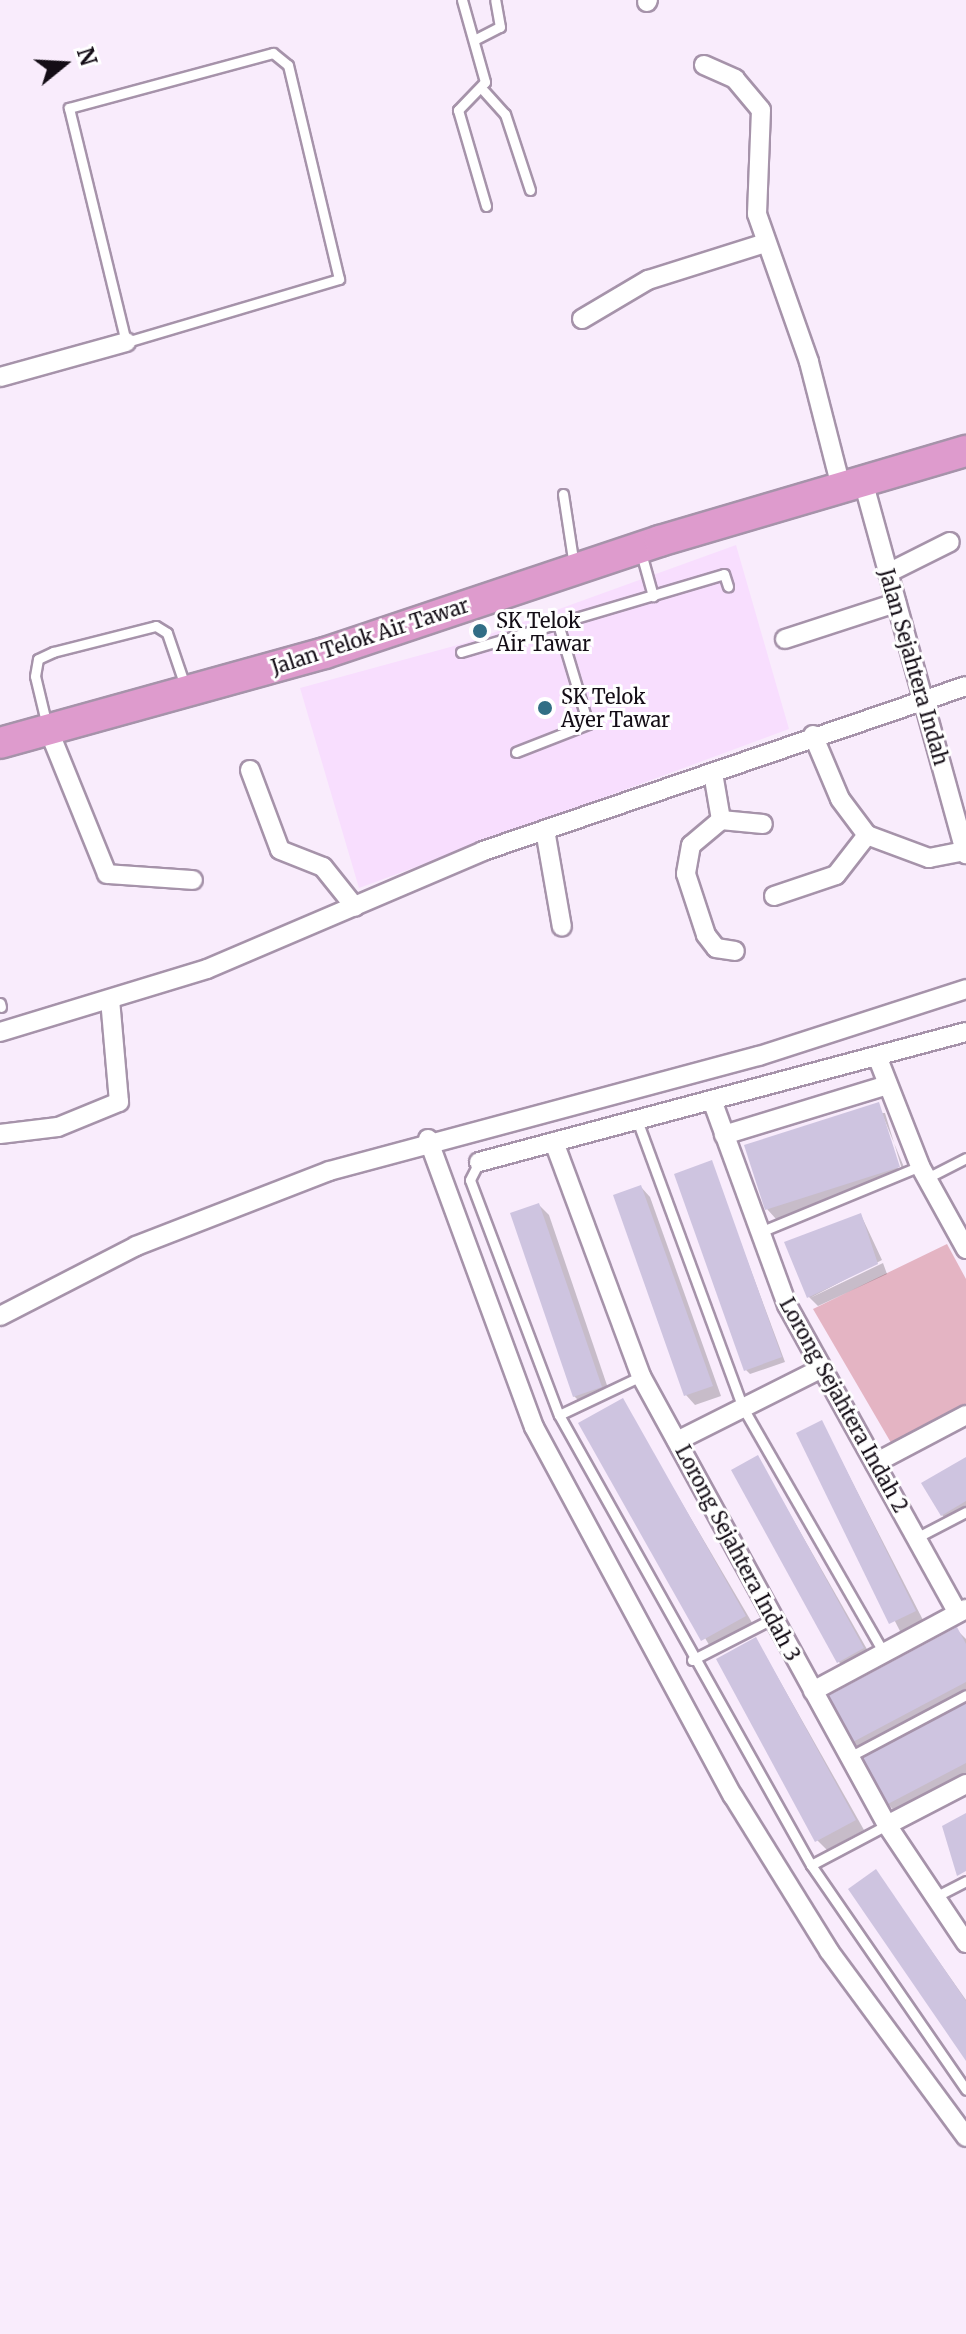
<!DOCTYPE html>
<style>
body{margin:0}
#map{position:relative;width:966px;height:2334px;overflow:hidden;background:#f9ecfc;font-family:Merriweather,serif}
div>[style]{position:absolute}
[style*='--x']{left:calc(var(--x)*1px);top:calc(var(--y)*1px);width:calc(var(--w)*1px);rotate:calc(var(--a)*1deg)}
.built>*{inset:0;background:#f8defe}
.green>*{inset:0;background:#e4b4c3}
.shadow>*{inset:0;background:#0003}
.building>*{inset:0;background:#cec4e0}
.roads{filter:drop-shadow(2px 0 #a693aa) drop-shadow(-2px 0 #a693aa) drop-shadow(0 2px #a693aa) drop-shadow(0 -2px #a693aa)}
.lane>*{height:9px;margin:-4.5px;padding:0 4.5px;transform-origin:4.5px;border-radius:4.5px;background:#fff}
.street>*{height:18px;margin:-9px;padding:0 9px;transform-origin:9px;border-radius:9px;background:#fff}
.primary>*{height:30px;margin:-15px;padding:0 15px;transform-origin:15px;border-radius:15px;background:#de9bcd}
.dots>*{width:22px;height:22px;translate:-50% -50%;box-sizing:border-box;border:4px solid #fff;border-radius:50%}
span{translate:-50% -50%;white-space:nowrap;text-align:center;line-height:1.15;-webkit-text-stroke:6px #fff;paint-order:stroke}
.poi-label{font-size:20px;color:#140d16}
.left{translate:0 -50%;text-align:left}
.street-label{font-size:20px;color:#140d16}
.north{position:absolute;left:24px;top:24px;width:80px;height:80px;-webkit-text-stroke:6px #fff;paint-order:stroke;rotate:72deg;font-size:22px;font-weight:700;line-height:32px;text-align:center;color:#140d16}
.north::after{content:'';display:block;margin:auto;width:28px;height:36px;background:#140d16;clip-path:polygon(50% 0,100% 100%,50% 72%,0 100%)}
</style>
<div id="map">
<div class="built">
<div style="clip-path:polygon(736px 545px,789px 729px,359px 888px,300px 688px,465px 643px)"></div>
</div>
<div class="green">
<div style="clip-path:polygon(947px 1244px,966px 1279px,966px 1411px,897px 1453px,813px 1309px)"></div>
</div>
<div class="shadow">
<div style="clip-path:polygon(evenodd,878px 1104px,908px 1177px,776px 1219px,767px 1209px,878px 1104px,880px 1113px,885px 1113px,904px 1176px,901px 1178px,880px 1113px)"></div>
<div style="clip-path:polygon(711px 1163px,785px 1362px,750px 1374px,746px 1370px)"></div>
<div style="clip-path:polygon(641px 1187px,650px 1197px,721px 1396px,695px 1405px,686px 1395px)"></div>
<div style="clip-path:polygon(539px 1205px,549px 1215px,611px 1397px,584px 1406px,574px 1396px)"></div>
<div style="clip-path:polygon(861px 1215px,882px 1260px,810px 1298px,883px 1263px,887px 1274px,818px 1306px,808px 1296px)"></div>
<div style="clip-path:polygon(622px 1401px,754px 1626px,712px 1650px,581px 1424px)"></div>
<div style="clip-path:polygon(822px 1423px,924px 1622px,901px 1633px,799px 1434px)"></div>
<div style="clip-path:polygon(758px 1458px,872px 1658px,848px 1672px,839px 1662px)"></div>
<div style="clip-path:polygon(966px 1459px,966px 1516px,952px 1525px,942px 1515px)"></div>
<div style="clip-path:polygon(957px 1630px,966px 1639px,966px 1697px,862px 1752px,853px 1742px)"></div>
<div style="clip-path:polygon(756px 1639px,864px 1830px,827px 1850px,817px 1840px)"></div>
<div style="clip-path:polygon(966px 1703px,966px 1778px,897px 1814px,888px 1804px)"></div>
<div style="clip-path:polygon(876px 1872px,966px 2000px,966px 2057px)"></div>
</div>
<div class="building">
<div style="clip-path:polygon(879px 1102px,900px 1167px,765px 1210px,744px 1145px)"></div>
<div style="clip-path:polygon(712px 1160px,782px 1357px,744px 1371px,674px 1174px)"></div>
<div style="clip-path:polygon(641px 1185px,713px 1386px,684px 1396px,613px 1195px)"></div>
<div style="clip-path:polygon(539px 1203px,602px 1387px,573px 1397px,510px 1213px)"></div>
<div style="clip-path:polygon(861px 1213px,878px 1264px,807px 1298px,784px 1242px)"></div>
<div style="clip-path:polygon(623px 1398px,746px 1616px,701px 1641px,578px 1423px)"></div>
<div style="clip-path:polygon(822px 1420px,916px 1611px,889px 1624px,796px 1433px)"></div>
<div style="clip-path:polygon(758px 1455px,864px 1648px,837px 1663px,731px 1470px)"></div>
<div style="clip-path:polygon(966px 1457px,966px 1501px,941px 1516px,921px 1483px)"></div>
<div style="clip-path:polygon(957px 1627px,966px 1644px,966px 1682px,851px 1743px,826px 1697px)"></div>
<div style="clip-path:polygon(756px 1637px,856px 1820px,815px 1842px,716px 1659px)"></div>
<div style="clip-path:polygon(966px 1700px,966px 1763px,886px 1805px,860px 1756px)"></div>
<div style="clip-path:polygon(966px 1813px,966px 1871px,957px 1876px,942px 1826px)"></div>
<div style="clip-path:polygon(876px 1869px,966px 2001px,966px 2061px,848px 1889px)"></div>
</div>
<div class="roads">
<div class="lane">
<div style="--x:462;--y:0;--w:85;--a:74.3"></div>
<div style="--x:485;--y:82;--w:39;--a:134"></div>
<div style="--x:458;--y:110;--w:100;--a:73.7"></div>
<div style="--x:474;--y:40;--w:29;--a:-27"></div>
<div style="--x:500;--y:27;--w:27;--a:-100"></div>
<div style="--x:273;--y:53;--w:19;--a:39"></div>
<div style="--x:288;--y:65;--w:220;--a:76.6"></div>
<div style="--x:339;--y:279;--w:222;--a:163.5"></div>
<div style="--x:126;--y:342;--w:241;--a:-103.7"></div>
<div style="--x:69;--y:108;--w:211;--a:-15.1"></div>
<div style="--x:484;--y:91;--w:31;--a:48"></div>
<div style="--x:505;--y:114;--w:80;--a:71.8"></div>
<div style="--x:563;--y:494;--w:73;--a:81.3"></div>
<div style="--x:641;--y:553;--w:45;--a:74.4"></div>
<div style="--x:461;--y:652;--w:274;--a:-16.5"></div>
<div style="--x:724;--y:574;--w:13;--a:72"></div>
<div style="--x:47;--y:726;--w:51;--a:-103.5"></div>
<div style="--x:35;--y:676;--w:17;--a:-80"></div>
<div style="--x:38;--y:659;--w:17;--a:-25"></div>
<div style="--x:53;--y:652;--w:106;--a:-14.2"></div>
<div style="--x:156;--y:626;--w:13;--a:32"></div>
<div style="--x:167;--y:633;--w:56;--a:71.2"></div>
<div style="--x:516;--y:752;--w:77;--a:-21.3"></div>
<div style="--x:588;--y:724;--w:104;--a:-106.7"></div>
<div style="--x:0;--y:1003;--w:4;--a:76"></div>
<div style="--x:637;--y:1120;--w:307;--a:69.8"></div>
<div style="--x:743;--y:1408;--w:283;--a:60.1"></div>
<div style="--x:479;--y:1162;--w:20;--a:117"></div>
<div style="--x:470;--y:1180;--w:251;--a:69.3"></div>
<div style="--x:559;--y:1415;--w:516;--a:60.75"></div>
<div style="--x:811;--y:1865;--w:273;--a:55.4"></div>
<div style="--x:927;--y:1178;--w:44;--a:-27.1"></div>
<div style="--x:760;--y:1232;--w:173;--a:-22.4"></div>
<div style="--x:559;--y:1415;--w:91;--a:-25.4"></div>
<div style="--x:916;--y:1538;--w:56;--a:-27.5"></div>
<div style="--x:692;--y:1660;--w:92;--a:-27.1"></div>
<div style="--x:849;--y:1757;--w:132;--a:-27.9"></div>
<div style="--x:811;--y:1865;--w:86;--a:-27.8"></div>
<div style="--x:935;--y:1897;--w:35;--a:-27"></div>
</div>
<div class="street">
<div style="--x:647;--y:2;--w:2;--a:-63"></div>
<div style="--x:704;--y:65;--w:34;--a:24"></div>
<div style="--x:735;--y:79;--w:40;--a:50"></div>
<div style="--x:761;--y:110;--w:104;--a:92.2"></div>
<div style="--x:757;--y:214;--w:157;--a:70.6"></div>
<div style="--x:809;--y:362;--w:129;--a:75.6"></div>
<div style="--x:582;--y:319;--w:77;--a:-30.6"></div>
<div style="--x:648;--y:280;--w:123;--a:-17.5"></div>
<div style="--x:0;--y:377;--w:131;--a:-15.5"></div>
<div style="--x:863;--y:481;--w:387;--a:74.6"></div>
<div style="--x:888;--y:573;--w:69;--a:-26.6"></div>
<div style="--x:785;--y:639;--w:117;--a:-18"></div>
<div style="--x:49;--y:731;--w:154;--a:67.9"></div>
<div style="--x:107;--y:874;--w:86;--a:4"></div>
<div style="--x:813;--y:735;--w:69;--a:67.1"></div>
<div style="--x:840;--y:799;--w:45;--a:53.1"></div>
<div style="--x:867;--y:835;--w:66;--a:20.4"></div>
<div style="--x:929;--y:858;--w:37;--a:-11"></div>
<div style="--x:250;--y:770;--w:85;--a:69.4"></div>
<div style="--x:280;--y:850;--w:46;--a:21.6"></div>
<div style="--x:323;--y:867;--w:51;--a:51.3"></div>
<div style="--x:713;--y:773;--w:48;--a:80.3"></div>
<div style="--x:721;--y:820;--w:39;--a:140"></div>
<div style="--x:691;--y:845;--w:29;--a:100"></div>
<div style="--x:686;--y:874;--w:64;--a:71.8"></div>
<div style="--x:706;--y:935;--w:16;--a:52"></div>
<div style="--x:716;--y:948;--w:19;--a:9"></div>
<div style="--x:721;--y:820;--w:42;--a:5.4"></div>
<div style="--x:545;--y:830;--w:98;--a:80.1"></div>
<div style="--x:774;--y:896;--w:65;--a:-18.7"></div>
<div style="--x:836;--y:875;--w:51;--a:-52.2"></div>
<div style="--x:0;--y:1032;--w:216;--a:-16.9"></div>
<div style="--x:207;--y:969;--w:300;--a:-23.1"></div>
<div style="--x:483;--y:851;--w:510;--a:-18.86"></div>
<div style="--x:877;--y:1056;--w:118;--a:68.6"></div>
<div style="--x:920;--y:1166;--w:95;--a:61"></div>
<div style="--x:712;--y:1100;--w:218;--a:69.9"></div>
<div style="--x:787;--y:1305;--w:352;--a:61"></div>
<div style="--x:0;--y:1134;--w:58;--a:-6.9"></div>
<div style="--x:58;--y:1127;--w:66;--a:-22.3"></div>
<div style="--x:119;--y:1102;--w:102;--a:-95"></div>
<div style="--x:724;--y:1135;--w:171;--a:-17"></div>
<div style="--x:428;--y:1139;--w:307;--a:69.8"></div>
<div style="--x:534;--y:1427;--w:419;--a:61.7"></div>
<div style="--x:733;--y:1796;--w:182;--a:58.2"></div>
<div style="--x:829;--y:1951;--w:231;--a:53.6"></div>
<div style="--x:554;--y:1142;--w:250;--a:69.6"></div>
<div style="--x:641;--y:1376;--w:512;--a:61.28"></div>
<div style="--x:887;--y:1825;--w:142;--a:56.2"></div>
<div style="--x:479;--y:1162;--w:504;--a:-14.95"></div>
<div style="--x:0;--y:1316;--w:153;--a:-27.2"></div>
<div style="--x:136;--y:1246;--w:207;--a:-21.2"></div>
<div style="--x:329;--y:1171;--w:445;--a:-15"></div>
<div style="--x:759;--y:1056;--w:218;--a:-17.9"></div>
<div style="--x:677;--y:1441;--w:162;--a:-26.7"></div>
<div style="--x:875;--y:1463;--w:103;--a:-27.8"></div>
<div style="--x:813;--y:1691;--w:174;--a:-28.2"></div>
<div style="--x:887;--y:1825;--w:89;--a:-27.4"></div>
</div>
<div class="primary">
<div style="--x:0;--y:743;--w:337;--a:-15.5"></div>
<div style="--x:325;--y:653;--w:353;--a:-18.5"></div>
<div style="--x:660;--y:541;--w:319;--a:-16.4"></div>
</div>
</div>
<div class="dots">
<div style="left:480px;top:631px;background:#326e86"></div>
<div style="left:545px;top:708px;background:#326e86"></div>
</div>
<div class="poi-label">
<span class="left" style="left:496px;top:632px">SK Telok<br>Air Tawar</span>
<span class="left" style="left:561px;top:708px">SK Telok<br>Ayer Tawar</span>
</div>
<div class="street-label">
<span style="left:370px;top:636px;rotate:-18deg">Jalan Telok Air Tawar</span>
<span style="left:914px;top:667px;rotate:74deg">Jalan Sejahtera Indah</span>
<span style="left:844px;top:1405px;rotate:61deg">Lorong Sejahtera Indah 2</span>
<span style="left:738px;top:1553px;rotate:62deg">Lorong Sejahtera Indah 3</span>
</div>
<div class="north">N</div>
</div>
